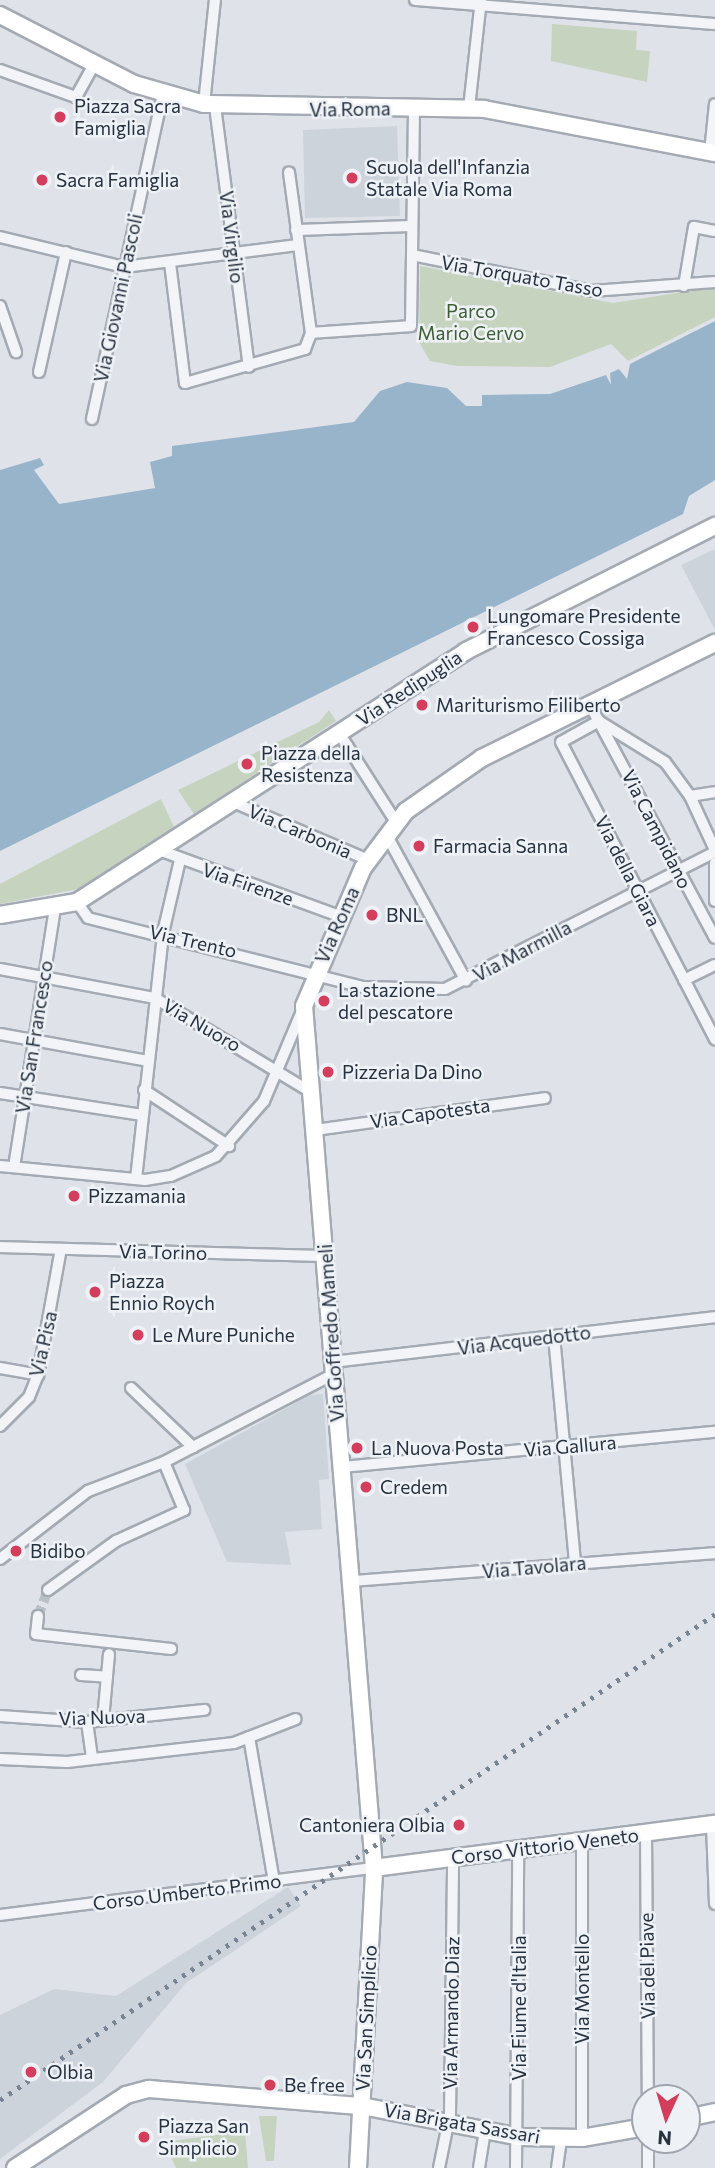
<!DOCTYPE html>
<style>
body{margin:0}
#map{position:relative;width:715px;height:2168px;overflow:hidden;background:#dfe3e9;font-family:Commissioner,sans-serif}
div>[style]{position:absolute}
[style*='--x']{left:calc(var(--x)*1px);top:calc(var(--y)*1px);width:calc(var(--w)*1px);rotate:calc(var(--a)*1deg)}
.built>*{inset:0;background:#cdd3db}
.green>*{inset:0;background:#c6d3bf}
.water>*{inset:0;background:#98b4cb}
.street-tunnel>*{height:10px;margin-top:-5px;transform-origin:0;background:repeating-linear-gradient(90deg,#bac0c7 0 10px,transparent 0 15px)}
.roads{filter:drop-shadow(2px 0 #a4aab3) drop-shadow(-2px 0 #a4aab3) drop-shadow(0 2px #a4aab3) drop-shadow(0 -2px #a4aab3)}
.street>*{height:10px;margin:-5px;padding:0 5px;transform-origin:5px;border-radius:5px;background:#f2f4f7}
.secondary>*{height:16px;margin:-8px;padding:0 8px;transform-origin:8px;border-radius:8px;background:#fff}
.rail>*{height:4.5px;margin-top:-2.25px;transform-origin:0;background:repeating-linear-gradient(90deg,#778493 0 3.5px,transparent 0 10.5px)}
.dots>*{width:19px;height:19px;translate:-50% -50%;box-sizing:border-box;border:4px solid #eef2f6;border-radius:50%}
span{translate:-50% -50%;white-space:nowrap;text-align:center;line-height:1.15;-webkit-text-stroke:5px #eef2f6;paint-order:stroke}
.poi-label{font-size:19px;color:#273241}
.left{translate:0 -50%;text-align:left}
.right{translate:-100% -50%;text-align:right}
.street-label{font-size:19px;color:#273241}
.park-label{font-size:19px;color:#3e5d33}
.north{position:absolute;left:631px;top:2084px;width:70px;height:70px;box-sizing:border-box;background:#eef2f6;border:2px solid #9ea5ae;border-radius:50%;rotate:184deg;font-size:19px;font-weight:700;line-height:28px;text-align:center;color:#273241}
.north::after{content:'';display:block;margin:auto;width:24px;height:32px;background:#d53d5d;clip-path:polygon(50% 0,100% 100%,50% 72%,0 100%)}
</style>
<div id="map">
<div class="built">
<div style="clip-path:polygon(397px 126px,400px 216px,305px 218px,303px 130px)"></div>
<div style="clip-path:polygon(715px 549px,715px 628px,714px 628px,681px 565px)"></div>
<div style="clip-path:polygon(323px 1394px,329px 1479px,319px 1480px,322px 1529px,285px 1532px,291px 1565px,227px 1562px,185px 1464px,310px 1395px)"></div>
<div style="clip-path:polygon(288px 1887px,301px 1906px,186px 1983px,103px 2082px,0 2159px,0 2015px,54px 1989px,116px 1996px)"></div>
</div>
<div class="green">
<div style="clip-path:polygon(552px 24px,637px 31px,636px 50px,650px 51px,647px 82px,551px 61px)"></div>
<div style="clip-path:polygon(420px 266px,613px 303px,715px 287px,715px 317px,628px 361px,611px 344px,550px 367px,457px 366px,430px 361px,419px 342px)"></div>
<div style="clip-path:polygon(329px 710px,336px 721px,194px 814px,178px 790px,319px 722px)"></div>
<div style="clip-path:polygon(161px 799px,174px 827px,78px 889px,0 904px,0 884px)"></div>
<div style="clip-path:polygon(259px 2116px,277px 2116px,274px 2161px,266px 2161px)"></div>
<div style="clip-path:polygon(245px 2131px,248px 2168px,176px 2168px,164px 2142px)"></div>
</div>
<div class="water">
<div style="clip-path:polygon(715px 321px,715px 480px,689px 496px,683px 514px,0 851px,0 470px,40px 458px,44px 465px,34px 470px,59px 504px,155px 488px,150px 462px,172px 456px,172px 446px,354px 422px,380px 391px,407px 382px,447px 388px,466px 406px,482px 406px,482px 395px,550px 394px,606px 375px,611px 385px,610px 373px,619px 369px,627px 379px,630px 364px)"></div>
</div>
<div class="street-tunnel">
<div style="--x:38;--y:1616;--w:28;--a:-69"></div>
</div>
<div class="roads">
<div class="street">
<div style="--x:415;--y:0;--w:301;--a:4.6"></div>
<div style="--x:0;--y:70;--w:81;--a:19.6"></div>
<div style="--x:76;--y:97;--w:38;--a:-61"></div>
<div style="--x:204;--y:104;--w:105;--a:-84"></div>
<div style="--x:215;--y:106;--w:263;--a:82.6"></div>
<div style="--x:469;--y:108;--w:109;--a:-83.7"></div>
<div style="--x:710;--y:152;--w:48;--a:-84.1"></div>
<div style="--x:296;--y:230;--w:116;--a:-2"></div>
<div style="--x:0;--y:237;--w:128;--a:13.6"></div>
<div style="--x:124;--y:267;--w:175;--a:-7.2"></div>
<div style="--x:412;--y:255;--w:184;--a:11.3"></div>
<div style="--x:592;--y:291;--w:123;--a:-4.2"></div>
<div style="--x:170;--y:263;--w:121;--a:82.9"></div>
<div style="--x:185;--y:383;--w:125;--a:-15.8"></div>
<div style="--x:305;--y:349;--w:17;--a:-69"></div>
<div style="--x:311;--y:333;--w:162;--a:-97.8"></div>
<div style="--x:684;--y:286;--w:60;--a:-80.4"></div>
<div style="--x:694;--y:227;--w:21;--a:11"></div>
<div style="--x:0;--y:306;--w:49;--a:70.8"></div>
<div style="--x:311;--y:333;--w:100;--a:-4"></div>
<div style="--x:411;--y:326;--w:219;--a:-89.2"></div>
<div style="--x:39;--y:372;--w:123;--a:-77.3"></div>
<div style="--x:92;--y:419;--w:333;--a:-77.7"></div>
<div style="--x:590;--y:705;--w:264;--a:61.8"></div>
<div style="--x:339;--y:733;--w:106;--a:57.4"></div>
<div style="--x:690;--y:796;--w:25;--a:-9"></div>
<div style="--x:233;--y:802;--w:147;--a:23.2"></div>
<div style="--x:386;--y:834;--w:167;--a:61.4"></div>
<div style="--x:159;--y:850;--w:192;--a:20.1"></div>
<div style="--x:715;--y:850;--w:60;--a:-114.8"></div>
<div style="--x:690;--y:796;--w:42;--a:-126.3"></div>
<div style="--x:665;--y:762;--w:78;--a:-148.2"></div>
<div style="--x:599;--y:721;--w:43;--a:151.1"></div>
<div style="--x:561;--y:742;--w:335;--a:62.6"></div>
<div style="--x:715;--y:863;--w:38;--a:90"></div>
<div style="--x:77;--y:902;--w:19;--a:55"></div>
<div style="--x:88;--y:918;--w:284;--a:14.1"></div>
<div style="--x:363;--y:987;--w:82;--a:1.4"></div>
<div style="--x:445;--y:989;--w:303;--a:-26.9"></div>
<div style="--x:0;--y:969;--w:158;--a:10.6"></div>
<div style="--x:155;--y:998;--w:182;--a:31.1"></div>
<div style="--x:684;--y:980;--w:34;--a:-26"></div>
<div style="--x:0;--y:1034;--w:150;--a:10.3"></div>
<div style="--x:144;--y:1090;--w:102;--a:33.4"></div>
<div style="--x:0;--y:1093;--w:144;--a:8.8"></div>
<div style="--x:315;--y:1130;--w:232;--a:-7.9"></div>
<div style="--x:0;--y:1166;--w:146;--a:5.5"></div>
<div style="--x:145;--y:1180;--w:26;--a:-9"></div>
<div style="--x:171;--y:1176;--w:49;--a:-24"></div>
<div style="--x:216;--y:1156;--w:73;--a:-48.9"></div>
<div style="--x:264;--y:1101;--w:98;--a:-67.1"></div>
<div style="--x:14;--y:1167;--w:263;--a:-81"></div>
<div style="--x:136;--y:1179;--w:247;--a:-83.7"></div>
<div style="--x:163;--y:933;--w:75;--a:-76.9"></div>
<div style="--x:0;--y:1247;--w:326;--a:1.6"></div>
<div style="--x:554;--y:1336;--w:228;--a:84.7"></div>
<div style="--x:333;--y:1362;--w:385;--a:-6.7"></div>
<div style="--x:0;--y:1368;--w:39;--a:10"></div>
<div style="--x:131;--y:1388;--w:86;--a:43.6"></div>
<div style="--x:0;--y:1426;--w:41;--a:-45"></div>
<div style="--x:29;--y:1397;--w:24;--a:-68"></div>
<div style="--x:38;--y:1375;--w:128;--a:-79.7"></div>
<div style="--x:342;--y:1467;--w:375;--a:-5.4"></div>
<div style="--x:0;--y:1559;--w:111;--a:-37.7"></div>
<div style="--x:88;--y:1491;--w:81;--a:-20.9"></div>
<div style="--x:164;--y:1462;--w:191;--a:-27.4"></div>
<div style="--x:353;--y:1581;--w:363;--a:-4.4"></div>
<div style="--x:48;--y:1590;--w:84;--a:-35.8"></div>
<div style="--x:116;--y:1541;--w:75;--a:-24.5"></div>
<div style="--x:184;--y:1510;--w:52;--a:-112.6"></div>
<div style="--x:38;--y:1616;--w:18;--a:96"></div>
<div style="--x:36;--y:1634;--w:136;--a:6.3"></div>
<div style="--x:81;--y:1675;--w:26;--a:4"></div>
<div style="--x:0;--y:1716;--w:87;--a:3.9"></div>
<div style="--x:87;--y:1722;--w:118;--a:-5.9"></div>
<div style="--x:103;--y:1720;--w:66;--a:-84.8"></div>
<div style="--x:87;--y:1722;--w:37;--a:82"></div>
<div style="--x:249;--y:1737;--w:147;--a:80.2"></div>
<div style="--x:0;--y:1759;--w:67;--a:2.6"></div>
<div style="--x:67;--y:1762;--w:168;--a:-6.5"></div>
<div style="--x:234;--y:1743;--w:66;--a:-21.2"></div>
<div style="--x:712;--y:1825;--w:79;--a:87.8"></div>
<div style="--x:646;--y:1833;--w:265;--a:89.6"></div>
<div style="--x:582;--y:1841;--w:297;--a:90"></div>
<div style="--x:0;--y:1915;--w:377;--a:-7.2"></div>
<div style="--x:439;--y:2168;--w:55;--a:-78.5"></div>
<div style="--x:450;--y:2114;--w:257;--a:-89.3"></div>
<div style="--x:479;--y:2168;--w:37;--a:-81"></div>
<div style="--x:516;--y:2168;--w:320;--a:-89.6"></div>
<div style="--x:557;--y:2168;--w:29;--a:-82"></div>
<div style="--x:648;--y:2168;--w:28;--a:-90"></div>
</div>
<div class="secondary">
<div style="--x:0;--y:15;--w:151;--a:27.2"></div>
<div style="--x:134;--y:84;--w:73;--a:15.9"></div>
<div style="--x:204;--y:104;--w:280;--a:1"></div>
<div style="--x:484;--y:109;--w:235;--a:10.8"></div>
<div style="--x:0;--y:915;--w:78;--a:-9.6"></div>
<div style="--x:77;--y:902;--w:463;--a:-32.8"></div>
<div style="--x:466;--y:651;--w:279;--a:-26.7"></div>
<div style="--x:374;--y:1868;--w:344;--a:-7.4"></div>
<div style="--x:687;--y:2118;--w:29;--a:-12"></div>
<div style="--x:15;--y:2168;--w:133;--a:-33.3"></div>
<div style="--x:126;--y:2095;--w:24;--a:-15"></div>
<div style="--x:149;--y:2089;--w:214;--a:4.6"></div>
<div style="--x:362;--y:2106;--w:161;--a:11.1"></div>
<div style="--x:520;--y:2137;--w:62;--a:0.9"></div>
<div style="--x:582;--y:2138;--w:64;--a:-9.9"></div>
<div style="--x:358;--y:2168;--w:300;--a:-86.9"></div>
<div style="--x:374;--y:1868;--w:865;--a:-94.64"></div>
<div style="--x:304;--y:1006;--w:150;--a:-66.9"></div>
<div style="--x:363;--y:868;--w:71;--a:-53"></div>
<div style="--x:406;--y:811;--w:93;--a:-34.9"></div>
<div style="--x:482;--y:758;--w:260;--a:-26.3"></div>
</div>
</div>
<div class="rail">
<div style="--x:0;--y:2100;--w:865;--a:-34.2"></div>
</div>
<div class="dots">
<div style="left:60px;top:117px;background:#d53d5d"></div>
<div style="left:352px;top:178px;background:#d53d5d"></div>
<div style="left:42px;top:180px;background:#d53d5d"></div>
<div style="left:473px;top:627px;background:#d53d5d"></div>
<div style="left:422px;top:705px;background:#d53d5d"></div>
<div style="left:247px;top:764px;background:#d53d5d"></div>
<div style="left:419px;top:846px;background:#d53d5d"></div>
<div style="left:372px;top:915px;background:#d53d5d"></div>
<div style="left:324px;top:1001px;background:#d53d5d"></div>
<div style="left:328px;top:1072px;background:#d53d5d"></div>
<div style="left:74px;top:1196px;background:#d53d5d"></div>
<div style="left:95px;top:1292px;background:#d53d5d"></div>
<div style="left:138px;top:1335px;background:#d53d5d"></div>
<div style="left:357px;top:1448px;background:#d53d5d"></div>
<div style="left:366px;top:1487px;background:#d53d5d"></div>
<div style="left:16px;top:1551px;background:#d53d5d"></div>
<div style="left:459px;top:1825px;background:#d53d5d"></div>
<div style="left:31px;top:2072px;background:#d53d5d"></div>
<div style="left:270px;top:2085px;background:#d53d5d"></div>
<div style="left:144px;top:2137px;background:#d53d5d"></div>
</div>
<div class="poi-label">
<span class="left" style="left:74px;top:117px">Piazza Sacra<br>Famiglia</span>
<span class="left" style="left:366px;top:178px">Scuola dell'Infanzia<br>Statale Via Roma</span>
<span class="left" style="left:56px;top:180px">Sacra Famiglia</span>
<span class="left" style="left:487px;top:627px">Lungomare Presidente<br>Francesco Cossiga</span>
<span class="left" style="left:436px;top:705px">Mariturismo Filiberto</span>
<span class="left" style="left:261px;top:764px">Piazza della<br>Resistenza</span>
<span class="left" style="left:433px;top:846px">Farmacia Sanna</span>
<span class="left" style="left:386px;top:915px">BNL</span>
<span class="left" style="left:338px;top:1001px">La stazione<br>del pescatore</span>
<span class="left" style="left:342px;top:1072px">Pizzeria Da Dino</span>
<span class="left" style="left:88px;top:1196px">Pizzamania</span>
<span class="left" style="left:109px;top:1292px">Piazza<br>Ennio Roych</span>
<span class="left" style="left:152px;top:1335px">Le Mure Puniche</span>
<span class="left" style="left:371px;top:1448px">La Nuova Posta</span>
<span class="left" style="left:380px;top:1487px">Credem</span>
<span class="left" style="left:30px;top:1551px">Bidibo</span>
<span class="right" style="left:445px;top:1825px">Cantoniera Olbia</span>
<span class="left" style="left:47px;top:2072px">Olbia</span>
<span class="left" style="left:284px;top:2085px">Be free</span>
<span class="left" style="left:158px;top:2137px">Piazza San<br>Simplicio</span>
</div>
<div class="street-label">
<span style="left:350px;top:109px;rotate:-1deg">Via Roma</span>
<span style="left:232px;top:237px;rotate:83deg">Via Virgilio</span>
<span style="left:522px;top:276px;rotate:10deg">Via Torquato Tasso</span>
<span style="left:118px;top:298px;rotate:-78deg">Via Giovanni Pascoli</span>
<span style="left:409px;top:688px;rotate:-33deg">Via Redipuglia</span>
<span style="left:657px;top:829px;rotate:63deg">Via Campidano</span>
<span style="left:300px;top:831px;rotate:23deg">Via Carbonia</span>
<span style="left:628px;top:871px;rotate:63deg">Via della Giara</span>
<span style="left:248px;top:884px;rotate:19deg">Via Firenze</span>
<span style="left:337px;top:925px;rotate:-66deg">Via Roma</span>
<span style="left:193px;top:941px;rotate:13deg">Via Trento</span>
<span style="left:522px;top:951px;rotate:-28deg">Via Marmilla</span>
<span style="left:202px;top:1025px;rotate:30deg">Via Nuoro</span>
<span style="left:34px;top:1037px;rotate:-81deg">Via San Francesco</span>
<span style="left:430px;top:1113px;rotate:-8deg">Via Capotesta</span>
<span style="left:163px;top:1252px;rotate:1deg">Via Torino</span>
<span style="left:331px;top:1333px;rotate:-94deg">Via Goffredo Mameli</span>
<span style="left:524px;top:1340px;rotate:-7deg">Via Acquedotto</span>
<span style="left:43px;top:1344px;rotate:-77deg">Via Pisa</span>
<span style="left:570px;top:1446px;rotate:-5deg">Via Gallura</span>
<span style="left:534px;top:1567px;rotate:-5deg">Via Tavolara</span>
<span style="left:102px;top:1717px;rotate:-2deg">Via Nuova</span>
<span style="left:545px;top:1846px;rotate:-7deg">Corso Vittorio Veneto</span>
<span style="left:187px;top:1892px;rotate:-7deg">Corso Umberto Primo</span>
<span style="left:647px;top:1966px;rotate:-91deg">Via del Piave</span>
<span style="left:582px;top:1989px;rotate:-90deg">Via Montello</span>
<span style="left:519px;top:2008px;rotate:-90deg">Via Fiume d'Italia</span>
<span style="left:451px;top:2013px;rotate:-89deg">Via Armando Diaz</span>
<span style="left:366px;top:2018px;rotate:-87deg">Via San Simplicio</span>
<span style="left:462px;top:2123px;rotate:10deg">Via Brigata Sassari</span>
</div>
<div class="park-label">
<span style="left:471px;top:322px">Parco<br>Mario Cervo</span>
</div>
<div class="north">N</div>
</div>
